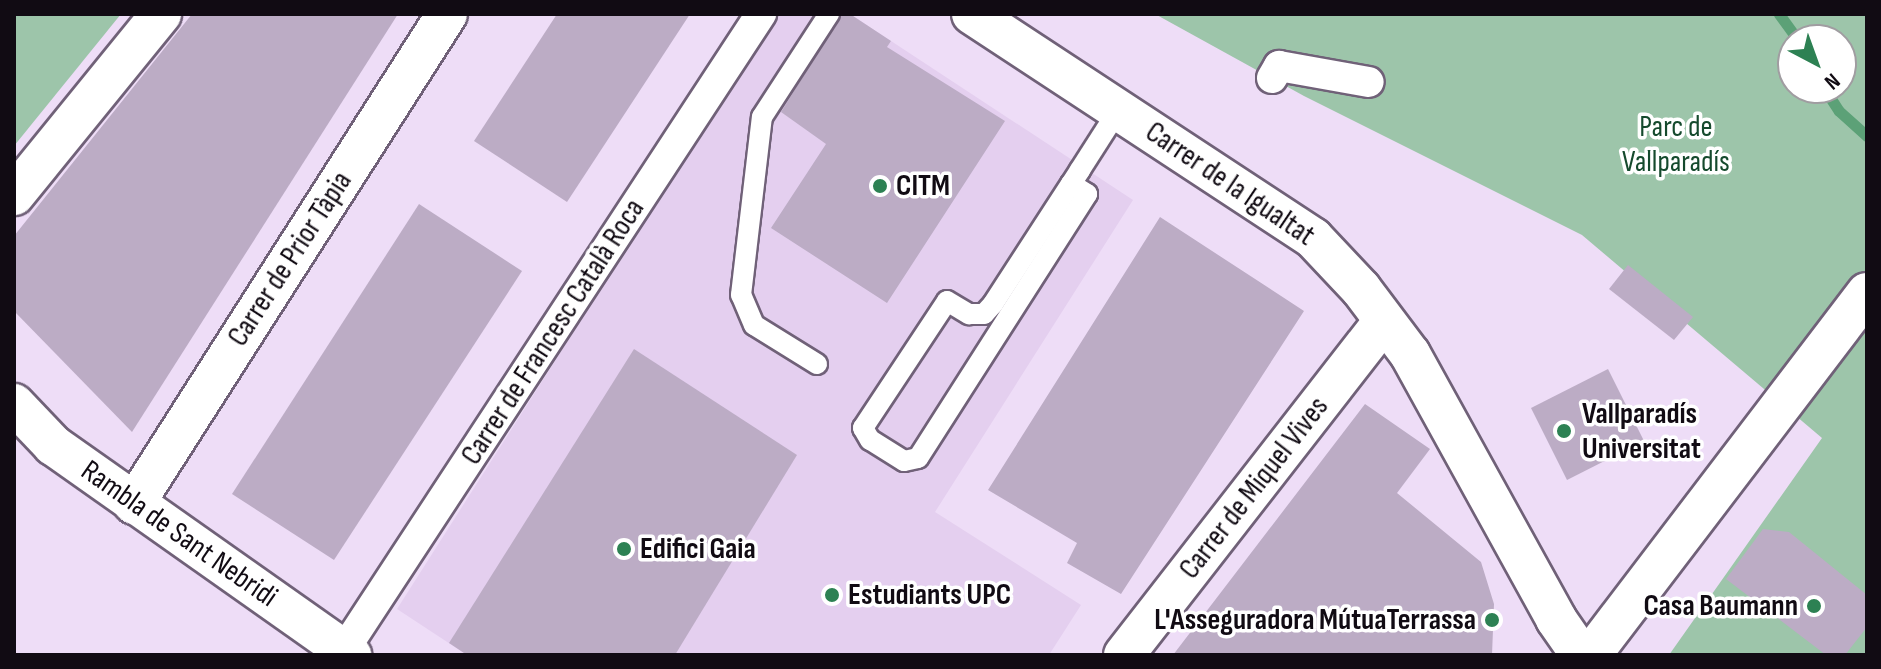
<!DOCTYPE html>
<meta charset="utf-8">
<style>
body{margin:0}
#map{position:relative;width:1881px;height:669px;overflow:hidden;background:#eeddf7;font-family:"Sofia Sans Condensed",sans-serif}
div>[style]{position:absolute}
[style*='--x']{left:calc(var(--x)*1px);top:calc(var(--y)*1px);width:calc(var(--w)*1px);rotate:calc(var(--a)*1deg)}
.built>*{inset:0;background:#e4cfef}
.green>*{inset:0;background:#9dc5aa}
.stream>*{height:11px;margin:-5.5px;padding:0 5.5px;transform-origin:5.5px;border-radius:5.5px;background:#5ca177}
.building>*{inset:0;background:#bcacc5}
.roads{filter:drop-shadow(2px 0 #706178) drop-shadow(-2px 0 #706178) drop-shadow(0 2px #706178) drop-shadow(0 -2px #706178)}
.service>*{height:20px;margin:-10px;padding:0 10px;transform-origin:10px;border-radius:10px;background:#fff}
.pedestrian>*{height:30px;margin:-15px;padding:0 15px;transform-origin:15px;border-radius:15px;background:#fff}
.minor>*{height:40px;margin:-20px;padding:0 20px;transform-origin:20px;border-radius:20px;background:#fff}
.dots>*{width:22px;height:22px;translate:-50% -50%;box-sizing:border-box;border:4px solid #fff;border-radius:50%}
span{translate:-50% -50%;white-space:nowrap;text-align:center;line-height:1.15;-webkit-text-stroke:7px #fff;paint-order:stroke}
.park-label{font-size:30px;color:#154a2d}
.street-label{font-size:30px;color:#110b13}
.poi-label{font-size:30px;color:#110b13;font-weight:700}
.left{translate:0 -50%;text-align:left}
.right{translate:-100% -50%;text-align:right}
.frame{position:absolute;inset:0;border:16px solid #110b13;pointer-events:none}
.north{position:absolute;left:1777px;top:24px;width:80px;height:80px;box-sizing:border-box;background:#fff;border:2px solid #a09da1;border-radius:50%;rotate:139deg;font-size:22px;font-weight:700;line-height:32px;text-align:center;color:#110b13}
.north::after{content:'';display:block;margin:auto;width:28px;height:36px;background:#2d8153;clip-path:polygon(50% 0,100% 100%,50% 72%,0 100%)}
</style>
<div id="map">
<div class="built">
<div style="clip-path:polygon(776px 14px,850px 14px,1133px 200px,935px 512px,1081px 605px,1049px 655px,467px 655px,397px 609px)"></div>
</div>
<div class="green">
<div style="clip-path:polygon(14px 14px,121px 14px,14px 146px)"></div>
<div style="clip-path:polygon(evenodd,1155px 14px,1867px 14px,1867px 655px,1669px 655px,1822px 438px,1582px 235px,1304px 96px,1155px 14px,1793px 40px,1841px 40px,1841px 88px,1793px 88px,1793px 40px)"></div>
</div>
<div class="stream">
<div style="--x:1779;--y:14;--w:32;--a:54"></div>
<div style="--x:1824;--y:88;--w:27;--a:57"></div>
<div style="--x:1839;--y:111;--w:38;--a:42"></div>
</div>
<div class="building">
<div style="clip-path:polygon(192px 14px,398px 14px,132px 432px,14px 311px,14px 236px)"></div>
<div style="clip-path:polygon(557px 14px,690px 14px,567px 202px,474px 141px)"></div>
<div style="clip-path:polygon(842px 14px,850px 14px,891px 41px,887px 47px,1005px 121px,887px 303px,771px 228px,826px 144px,781px 112px)"></div>
<div style="clip-path:polygon(419px 204px,522px 271px,334px 560px,232px 494px)"></div>
<div style="clip-path:polygon(1160px 217px,1304px 311px,1121px 594px,1067px 563px,1077px 543px,988px 490px)"></div>
<div style="clip-path:polygon(1628px 265px,1693px 317px,1674px 340px,1609px 289px)"></div>
<div style="clip-path:polygon(634px 349px,797px 455px,675px 655px,467px 655px,449px 643px)"></div>
<div style="clip-path:polygon(1608px 369px,1644px 441px,1567px 480px,1531px 408px)"></div>
<div style="clip-path:polygon(1365px 404px,1430px 449px,1397px 493px,1481px 562px,1494px 604px,1492px 655px,1173px 655px)"></div>
<div style="clip-path:polygon(1763px 529px,1789px 532px,1867px 595px,1867px 627px,1845px 655px,1826px 655px,1726px 579px)"></div>
</div>
<div class="roads">
<div class="service">
<div style="--x:1071;--y:184;--w:19;--a:32"></div>
<div style="--x:1087;--y:194;--w:313;--a:122.6"></div>
<div style="--x:918;--y:458;--w:14;--a:168"></div>
<div style="--x:904;--y:461;--w:40;--a:-148"></div>
<div style="--x:870;--y:440;--w:14;--a:-120"></div>
<div style="--x:863;--y:428;--w:152;--a:-56.5"></div>
<div style="--x:947;--y:301;--w:26;--a:31"></div>
<div style="--x:969;--y:314;--w:15;--a:0"></div>
<div style="--x:984;--y:314;--w:13;--a:-48"></div>
<div style="--x:993;--y:304;--w:143;--a:-57"></div>
<div style="--x:1071;--y:184;--w:17;--a:-57"></div>
<div style="--x:1080;--y:170;--w:72;--a:-57.4"></div>
<div style="--x:817;--y:364;--w:74;--a:-148.2"></div>
<div style="--x:754;--y:325;--w:33;--a:-113"></div>
<div style="--x:741;--y:295;--w:179;--a:-83.3"></div>
<div style="--x:762;--y:117;--w:123;--a:-57"></div>
</div>
<div class="pedestrian">
<div style="--x:1272;--y:78;--w:14;--a:-60"></div>
<div style="--x:1279;--y:66;--w:91;--a:10.1"></div>
<div style="--x:344;--y:650;--w:761;--a:-56.75"></div>
</div>
<div class="minor">
<div style="--x:972;--y:14;--w:408;--a:33.3"></div>
<div style="--x:1313;--y:238;--w:70;--a:46.7"></div>
<div style="--x:1361;--y:289;--w:81;--a:53"></div>
<div style="--x:1410;--y:354;--w:303;--a:61.1"></div>
<div style="--x:1556;--y:619;--w:44;--a:55.2"></div>
<div style="--x:14;--y:195;--w:233;--a:-50.9"></div>
<div style="--x:14;--y:404;--w:57;--a:46.4"></div>
<div style="--x:53;--y:445;--w:365;--a:35.2"></div>
<div style="--x:134;--y:504;--w:581;--a:-57.43"></div>
<div style="--x:1124;--y:655;--w:423;--a:-52.1"></div>
<div style="--x:1591;--y:655;--w:455;--a:-52.7"></div>
</div>
</div>
<div class="dots">
<div style="left:880px;top:186px;background:#2d8153"></div>
<div style="left:1564px;top:431px;background:#2d8153"></div>
<div style="left:624px;top:549px;background:#2d8153"></div>
<div style="left:832px;top:595px;background:#2d8153"></div>
<div style="left:1814px;top:606px;background:#2d8153"></div>
<div style="left:1492px;top:620px;background:#2d8153"></div>
</div>
<div class="park-label">
<span style="left:1676px;top:144px">Parc de<br>Vallparadís</span>
</div>
<div class="street-label">
<span style="left:1230px;top:184px;rotate:34deg">Carrer de la Igualtat</span>
<span style="left:290px;top:259px;rotate:-57deg">Carrer de Prior Tàpia</span>
<span style="left:553px;top:332px;rotate:-57deg">Carrer de Francesc Català Roca</span>
<span style="left:1254px;top:488px;rotate:-52deg">Carrer de Miquel Vives</span>
<span style="left:179px;top:534px;rotate:35deg">Rambla de Sant Nebridi</span>
</div>
<div class="poi-label">
<span class="left" style="left:896px;top:186px">CITM</span>
<span class="left" style="left:1582px;top:431px">Vallparadís<br>Universitat</span>
<span class="left" style="left:640px;top:549px">Edifici Gaia</span>
<span class="left" style="left:848px;top:595px">Estudiants UPC</span>
<span class="right" style="left:1798px;top:606px">Casa Baumann</span>
<span class="right" style="left:1476px;top:620px">L'Asseguradora MútuaTerrassa</span>
</div>
<div class="frame"></div>
<div class="north">N</div>
</div>
